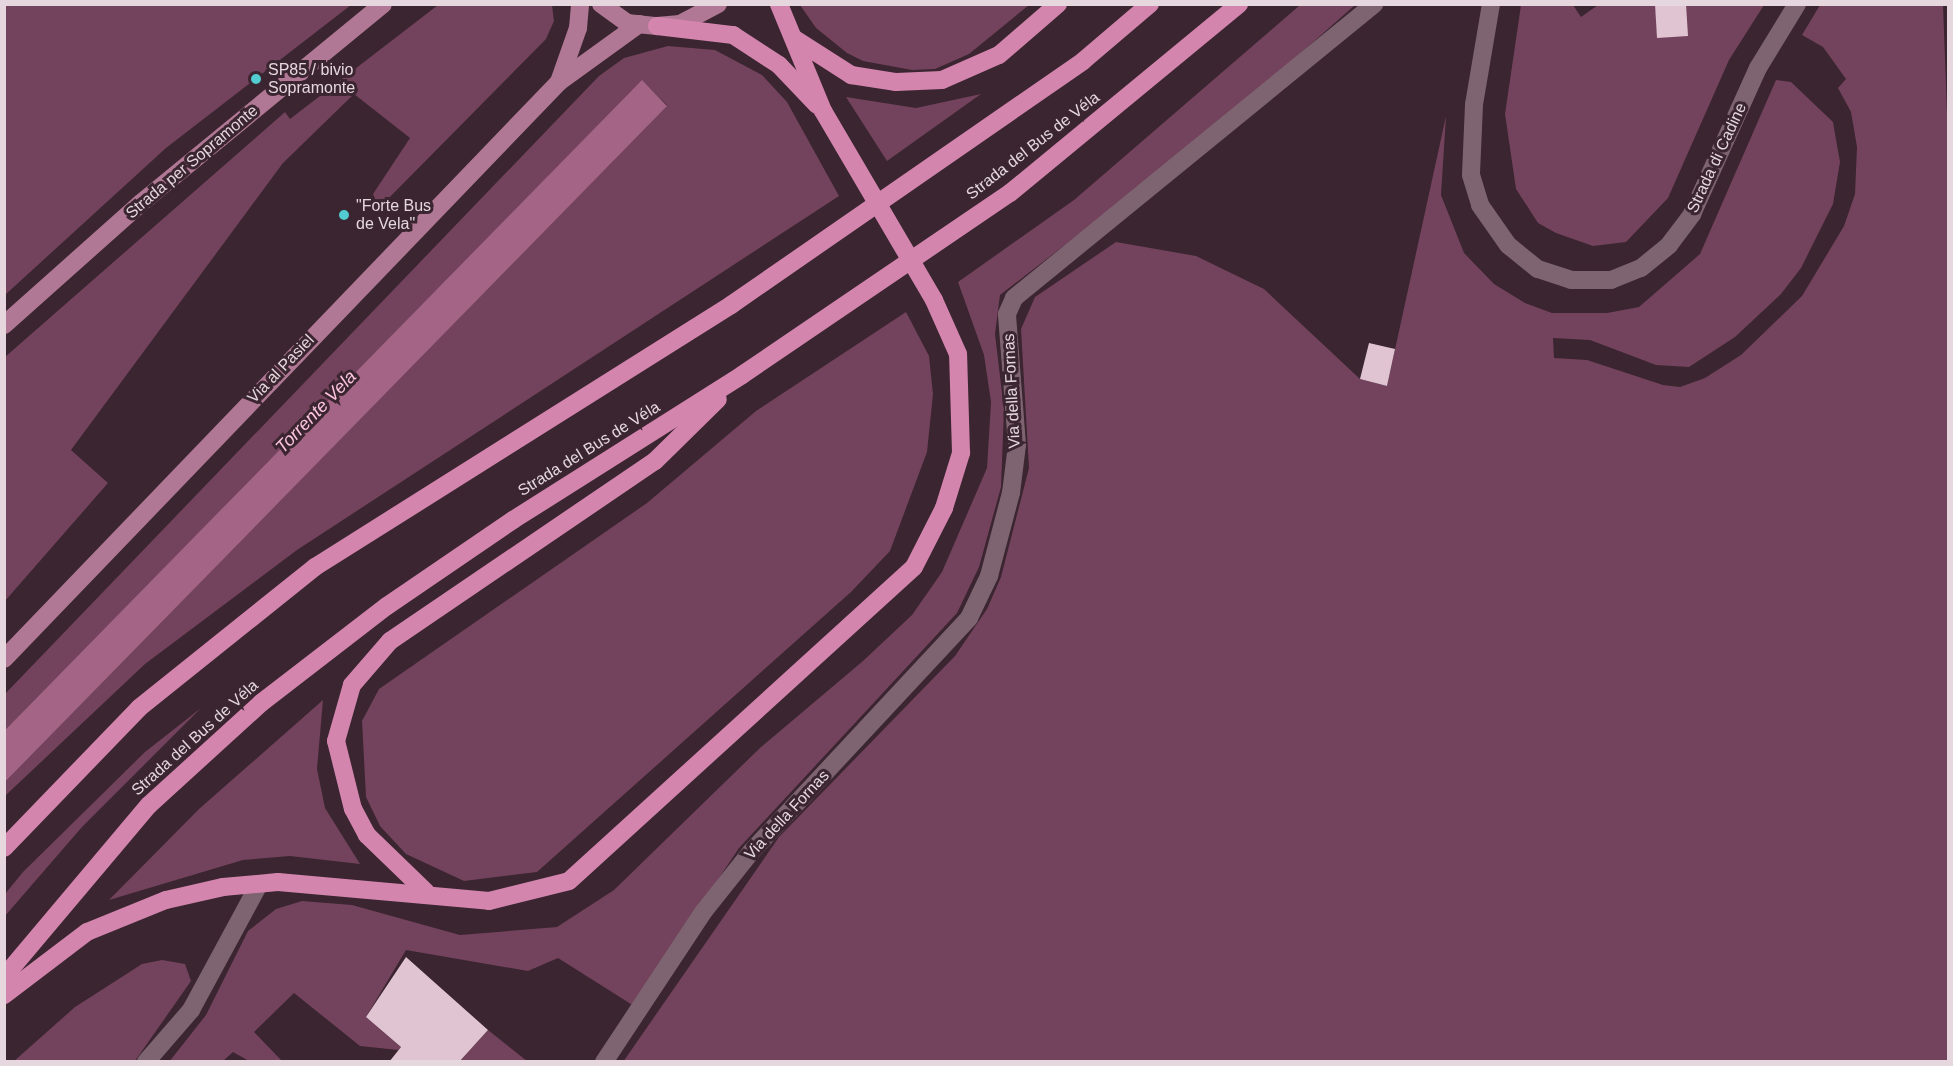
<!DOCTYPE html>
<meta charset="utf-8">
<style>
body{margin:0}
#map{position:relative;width:1953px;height:1066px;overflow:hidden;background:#3a2530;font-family:Arial,sans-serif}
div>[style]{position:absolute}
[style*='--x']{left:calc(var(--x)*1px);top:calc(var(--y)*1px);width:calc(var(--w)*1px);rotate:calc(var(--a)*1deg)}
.green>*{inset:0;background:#73425c}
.water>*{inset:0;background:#a36485}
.building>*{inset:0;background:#e0c4d1}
.minor>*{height:18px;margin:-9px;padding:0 9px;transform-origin:9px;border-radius:9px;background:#7d6470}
.major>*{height:18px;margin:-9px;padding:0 9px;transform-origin:9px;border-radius:9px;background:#b17895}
.highway>*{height:18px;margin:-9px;padding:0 9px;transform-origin:9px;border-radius:9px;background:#d485ae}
.dots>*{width:16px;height:16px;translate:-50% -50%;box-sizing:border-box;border:3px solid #3a2530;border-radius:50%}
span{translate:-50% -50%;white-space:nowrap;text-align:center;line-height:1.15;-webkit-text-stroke:6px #3a2530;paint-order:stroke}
.poi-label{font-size:16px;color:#e5d7dd}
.left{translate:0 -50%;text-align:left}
.street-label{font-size:16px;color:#e5d7dd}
.water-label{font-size:18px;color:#fcc4df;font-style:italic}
.frame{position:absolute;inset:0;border:6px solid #e5d7dd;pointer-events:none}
</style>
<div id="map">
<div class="green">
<div style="clip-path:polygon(5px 4px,351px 4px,351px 5px,166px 148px,5px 295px)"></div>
<div style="clip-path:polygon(438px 5px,552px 5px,554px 21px,546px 39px,379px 208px,373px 194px,410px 138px,354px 94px,283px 163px,71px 450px,108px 483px,5px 601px,5px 357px,285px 112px,290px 119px)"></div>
<div style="clip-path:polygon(800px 5px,1029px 5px,969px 54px,935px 69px,912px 70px,863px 61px,847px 53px,816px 28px)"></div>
<div style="clip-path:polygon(1300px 5px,1355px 5px,1215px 129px,1000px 295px,995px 334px,1004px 410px,1001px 487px,979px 567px,957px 613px,739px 848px,634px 1006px,558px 958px,528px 971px,406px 950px,366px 1017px,401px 1047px,398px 1050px,360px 1046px,294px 993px,254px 1032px,282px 1061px,249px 1061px,233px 1052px,223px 1061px,169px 1062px,206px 1015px,248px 931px,276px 909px,302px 901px,352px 905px,460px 935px,557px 927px,614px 890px,761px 747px,863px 661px,912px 615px,942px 572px,987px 468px,991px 402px,984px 355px,958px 282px,1074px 200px)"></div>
<div style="clip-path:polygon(1521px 5px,1573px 5px,1581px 17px,1598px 5px,1764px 5px,1729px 60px,1668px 198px,1626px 242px,1593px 246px,1556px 233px,1538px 223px,1516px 189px,1505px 114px)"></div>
<div style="clip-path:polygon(1820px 5px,1943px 5px,1948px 140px,1948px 1061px,623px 1062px,779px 837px,955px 656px,987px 609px,1001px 577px,1029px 468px,1021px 329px,1035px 297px,1116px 242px,1196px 256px,1264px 289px,1360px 379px,1387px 386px,1446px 116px,1441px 195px,1464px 253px,1494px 284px,1525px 303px,1552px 313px,1607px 313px,1639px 307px,1700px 254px,1776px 80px,1791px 82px,1833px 122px,1840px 162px,1833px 204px,1801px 268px,1781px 294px,1735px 337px,1689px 367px,1656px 365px,1590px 340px,1553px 338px,1554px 358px,1587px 360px,1663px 385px,1680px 387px,1705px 378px,1741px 355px,1802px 296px,1844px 226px,1855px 194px,1857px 147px,1851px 112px,1838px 88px,1846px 79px,1823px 47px,1802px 35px)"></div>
<div style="clip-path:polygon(668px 46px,715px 50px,762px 75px,787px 102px,839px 196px,297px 550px,145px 664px,5px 796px,5px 782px,667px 105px,642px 81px,5px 730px,4px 695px,599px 76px,624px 58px)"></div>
<div style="clip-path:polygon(981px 94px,887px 161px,846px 97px,916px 108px)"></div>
<div style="clip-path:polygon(906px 312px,929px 356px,933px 394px,927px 452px,890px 551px,851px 592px,537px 872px,464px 881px,406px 854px,380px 826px,366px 797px,362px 721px,379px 689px,647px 503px,756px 411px)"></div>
<div style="clip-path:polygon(323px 700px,317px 769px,325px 808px,360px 864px,290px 856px,243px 860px,109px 900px,199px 809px)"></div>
<div style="clip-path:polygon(201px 708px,82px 827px,5px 916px,5px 894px,23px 872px,145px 752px)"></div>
<div style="clip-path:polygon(162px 960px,185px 964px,191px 981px,135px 1061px,13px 1062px,75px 1007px,142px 964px)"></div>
<div style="clip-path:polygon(488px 1030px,527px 1061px,459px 1062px)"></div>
</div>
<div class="water">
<div style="clip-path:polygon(642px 80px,667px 106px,5px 782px,5px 730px)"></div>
</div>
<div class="building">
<div style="clip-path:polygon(1655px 4px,1686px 4px,1688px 36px,1657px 38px)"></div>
<div style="clip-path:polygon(1369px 343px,1395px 349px,1387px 386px,1360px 379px)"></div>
<div style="clip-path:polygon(406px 957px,488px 1030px,459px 1062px,389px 1062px,401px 1047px,366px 1017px)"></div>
</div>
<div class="minor">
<div style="--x:1491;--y:4;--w:102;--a:99.6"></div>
<div style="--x:1474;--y:105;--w:70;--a:92.5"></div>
<div style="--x:1471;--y:175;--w:31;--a:73"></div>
<div style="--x:1480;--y:205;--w:49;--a:55"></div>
<div style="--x:1508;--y:245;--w:38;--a:39"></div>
<div style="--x:1538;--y:269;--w:35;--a:18"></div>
<div style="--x:1571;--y:280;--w:40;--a:0"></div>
<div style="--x:1611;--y:280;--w:32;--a:-22"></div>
<div style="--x:1641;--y:268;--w:36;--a:-39"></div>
<div style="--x:1669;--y:245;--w:39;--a:-53"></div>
<div style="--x:1692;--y:214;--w:160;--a:-65.7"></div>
<div style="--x:1758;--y:68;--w:75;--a:-58.6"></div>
<div style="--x:146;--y:1062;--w:69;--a:-49.1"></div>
<div style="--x:191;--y:1010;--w:143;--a:-61.6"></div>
<div style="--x:604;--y:1062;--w:181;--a:-56.5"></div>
<div style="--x:704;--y:911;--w:75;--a:-51.5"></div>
<div style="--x:751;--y:852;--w:320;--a:-47"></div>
<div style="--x:969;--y:618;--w:47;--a:-64.5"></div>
<div style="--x:989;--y:576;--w:86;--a:-75.2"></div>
<div style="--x:1011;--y:493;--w:48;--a:-82.9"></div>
<div style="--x:1017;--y:445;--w:131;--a:-94.4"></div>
<div style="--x:1007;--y:314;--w:17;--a:-66"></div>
<div style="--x:1014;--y:298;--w:465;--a:-39.2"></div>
</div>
<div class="major">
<div style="--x:601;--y:4;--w:32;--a:36"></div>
<div style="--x:627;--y:23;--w:30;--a:6"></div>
<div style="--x:657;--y:26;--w:23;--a:-5"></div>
<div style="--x:680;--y:24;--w:43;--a:-27.8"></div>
<div style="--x:559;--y:82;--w:57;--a:-70.6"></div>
<div style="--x:578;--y:28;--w:24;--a:-85"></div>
<div style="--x:4;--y:325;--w:183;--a:-41.7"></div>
<div style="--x:141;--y:203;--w:313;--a:-39.4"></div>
<div style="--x:4;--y:659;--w:801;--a:-46.11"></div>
<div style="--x:559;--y:82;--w:99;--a:-35.9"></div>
</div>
<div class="highway">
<div style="--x:657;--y:26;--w:77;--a:6.8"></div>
<div style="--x:733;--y:35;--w:55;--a:33.1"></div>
<div style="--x:779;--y:65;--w:55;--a:46.5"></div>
<div style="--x:795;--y:39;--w:67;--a:32.7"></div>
<div style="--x:851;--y:75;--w:46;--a:8.8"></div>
<div style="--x:896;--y:82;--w:46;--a:-2.5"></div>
<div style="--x:942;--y:80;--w:62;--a:-23.7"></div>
<div style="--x:999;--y:55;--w:78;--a:-40.8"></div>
<div style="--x:4;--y:848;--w:194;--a:-46"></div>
<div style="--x:139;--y:708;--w:226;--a:-38.7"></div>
<div style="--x:315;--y:567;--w:492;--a:-32.2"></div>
<div style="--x:731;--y:305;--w:428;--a:-34.7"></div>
<div style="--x:1083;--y:61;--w:88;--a:-40.4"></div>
<div style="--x:426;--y:892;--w:82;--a:-136"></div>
<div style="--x:367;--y:835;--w:30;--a:-118"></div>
<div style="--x:353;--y:809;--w:70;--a:-104"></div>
<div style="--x:336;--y:741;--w:58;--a:-74.1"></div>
<div style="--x:352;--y:685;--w:58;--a:-49.2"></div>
<div style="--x:390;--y:641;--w:320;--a:-34.2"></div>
<div style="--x:655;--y:461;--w:88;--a:-44.5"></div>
<div style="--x:4;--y:977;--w:225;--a:-49.9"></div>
<div style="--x:149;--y:805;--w:151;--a:-42.3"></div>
<div style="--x:261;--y:703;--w:159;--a:-37.6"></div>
<div style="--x:387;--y:606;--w:153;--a:-34.3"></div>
<div style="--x:513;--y:520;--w:271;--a:-32.3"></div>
<div style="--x:742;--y:375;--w:324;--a:-34.2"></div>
<div style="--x:1010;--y:193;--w:297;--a:-39.5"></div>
<div style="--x:4;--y:995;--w:104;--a:-37.2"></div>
<div style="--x:87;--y:932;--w:85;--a:-22.1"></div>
<div style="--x:166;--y:900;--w:58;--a:-12.8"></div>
<div style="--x:223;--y:887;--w:55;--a:-5.2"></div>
<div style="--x:278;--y:882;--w:212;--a:5.1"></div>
<div style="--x:489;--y:901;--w:82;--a:-14"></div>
<div style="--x:569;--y:881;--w:466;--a:-42.3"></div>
<div style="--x:914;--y:567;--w:66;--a:-63"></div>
<div style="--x:944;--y:508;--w:58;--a:-72.8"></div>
<div style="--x:961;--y:453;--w:99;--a:-91.7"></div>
<div style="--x:958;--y:354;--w:59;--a:-114"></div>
<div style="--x:934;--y:300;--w:219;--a:-120.4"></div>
<div style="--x:823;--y:111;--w:116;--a:-112.4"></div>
</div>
<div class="dots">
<div style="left:256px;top:79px;background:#52ccd0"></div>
<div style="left:344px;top:215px;background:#52ccd0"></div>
</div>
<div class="poi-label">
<span class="left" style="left:268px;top:79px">SP85 / bivio<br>Sopramonte</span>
<span class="left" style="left:356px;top:215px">"Forte Bus<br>de Vela"</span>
</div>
<div class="street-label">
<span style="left:1033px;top:146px;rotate:-38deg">Strada del Bus de Véla</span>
<span style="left:1717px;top:158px;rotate:-65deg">Strada di Cadine</span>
<span style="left:192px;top:162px;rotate:-40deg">Strada per Sopramonte</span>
<span style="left:281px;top:369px;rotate:-46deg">Via al Pasiel</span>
<span style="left:1012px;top:391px;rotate:-93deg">Via della Fornas</span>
<span style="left:589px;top:449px;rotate:-32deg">Strada del Bus de Véla</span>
<span style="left:195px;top:738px;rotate:-42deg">Strada del Bus de Véla</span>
<span style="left:787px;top:815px;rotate:-47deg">Via della Fornas</span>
</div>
<div class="water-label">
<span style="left:316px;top:412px;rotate:-46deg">Torrente Vela</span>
</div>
<div class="frame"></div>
</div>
